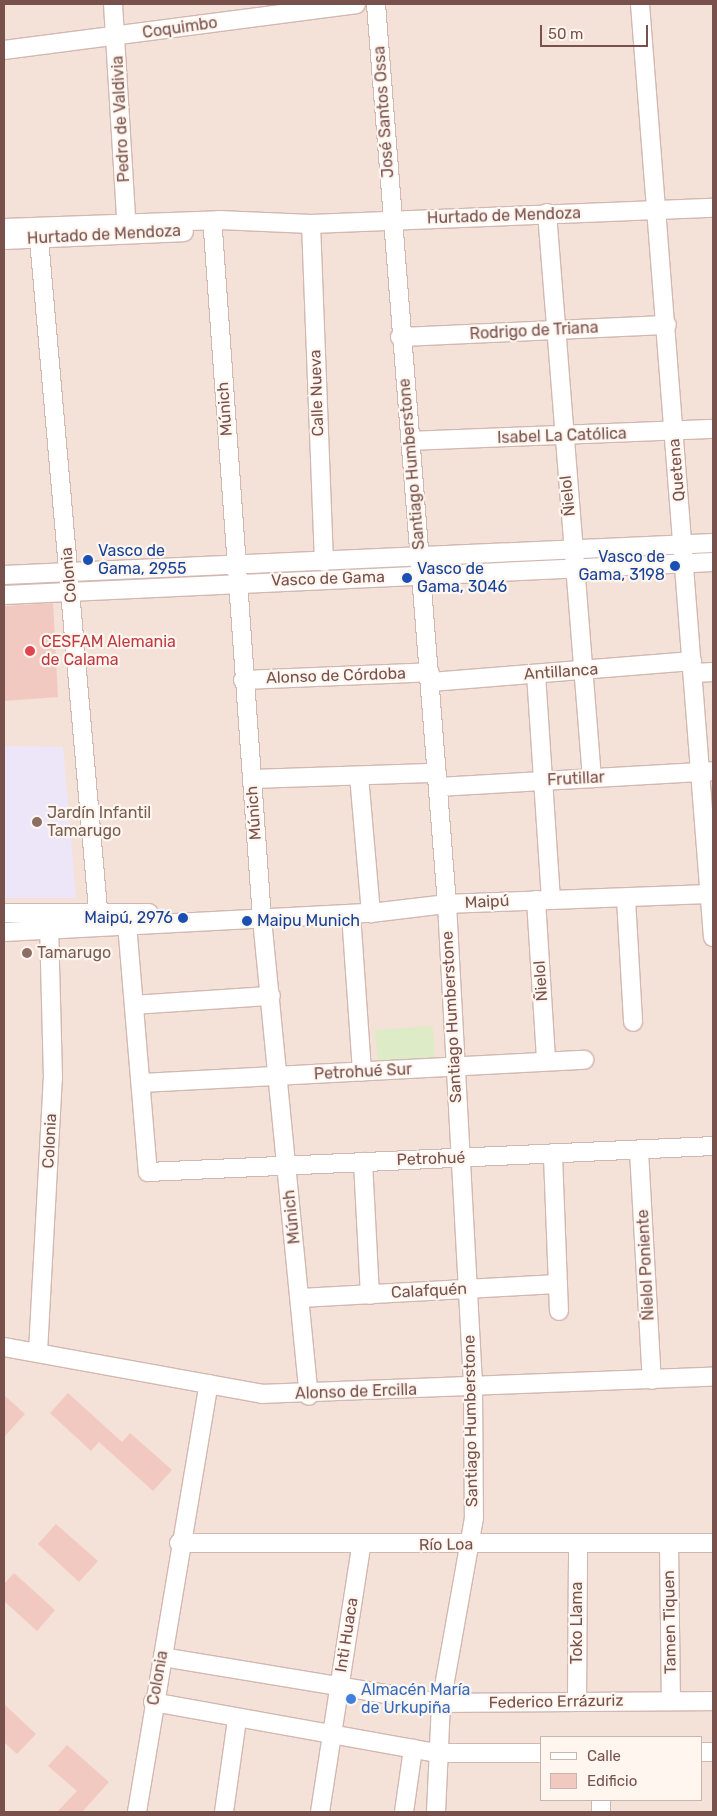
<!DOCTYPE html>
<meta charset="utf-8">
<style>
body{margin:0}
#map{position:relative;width:717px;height:1816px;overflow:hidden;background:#fdf1ea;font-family:Rubik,sans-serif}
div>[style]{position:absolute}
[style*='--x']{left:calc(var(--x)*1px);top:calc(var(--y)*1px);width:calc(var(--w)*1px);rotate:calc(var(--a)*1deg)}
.residential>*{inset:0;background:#f4e1d8}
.education>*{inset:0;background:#ede6f9}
.green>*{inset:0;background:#deebc7}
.building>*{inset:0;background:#f2c9c1}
.roads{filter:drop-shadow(1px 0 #d2b8b1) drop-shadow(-1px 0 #d2b8b1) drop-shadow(0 1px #d2b8b1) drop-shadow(0 -1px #d2b8b1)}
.minor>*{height:18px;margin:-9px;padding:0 9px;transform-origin:9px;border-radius:9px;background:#fff}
.dots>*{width:14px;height:14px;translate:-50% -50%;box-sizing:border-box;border:2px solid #fff6f0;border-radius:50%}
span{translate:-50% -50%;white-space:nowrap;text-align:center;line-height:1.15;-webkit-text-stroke:4.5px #fff6f0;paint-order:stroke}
.street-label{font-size:16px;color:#78514c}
.transit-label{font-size:16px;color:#164399}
.left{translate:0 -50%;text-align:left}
.right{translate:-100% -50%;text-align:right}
.health-label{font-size:16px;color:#be3a42}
.education-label{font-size:16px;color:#785e54}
.shop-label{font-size:16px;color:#366cbe}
.frame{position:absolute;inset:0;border:5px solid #78514c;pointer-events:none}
.legend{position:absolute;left:540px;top:1736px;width:162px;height:65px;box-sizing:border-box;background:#fff6f0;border:1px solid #c9b4ae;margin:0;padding:6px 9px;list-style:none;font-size:15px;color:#78514c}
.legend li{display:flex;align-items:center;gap:10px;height:25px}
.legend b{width:25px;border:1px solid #c9b4ae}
.scale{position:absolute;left:540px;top:25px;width:108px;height:22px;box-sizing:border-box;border:2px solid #78514c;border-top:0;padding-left:6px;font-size:15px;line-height:18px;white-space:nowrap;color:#78514c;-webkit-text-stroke:4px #fff6f0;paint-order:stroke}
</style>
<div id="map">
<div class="residential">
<div style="clip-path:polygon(evenodd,4px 4px,713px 4px,713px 1812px,4px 1812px,4px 4px,541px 1737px,701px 1737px,701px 1800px,541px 1800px,541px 1737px)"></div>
</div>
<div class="education">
<div style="clip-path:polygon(4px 746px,63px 747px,76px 898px,4px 898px)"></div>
</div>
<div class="green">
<div style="clip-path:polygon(433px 1026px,435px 1061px,378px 1065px,375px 1030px)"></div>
</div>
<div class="building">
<div style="clip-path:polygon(53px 603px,58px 697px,4px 701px,4px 606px)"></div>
<div style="clip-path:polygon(68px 1393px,122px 1442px,130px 1433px,172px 1470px,153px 1491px,99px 1442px,91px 1451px,50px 1413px)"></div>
<div style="clip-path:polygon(4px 1395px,25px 1414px,4px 1437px)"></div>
<div style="clip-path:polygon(56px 1524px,98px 1561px,79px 1582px,38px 1544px)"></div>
<div style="clip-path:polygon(14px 1573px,55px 1610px,37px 1631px,4px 1601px,4px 1584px)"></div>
<div style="clip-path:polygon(4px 1704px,36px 1734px,17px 1754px,4px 1742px)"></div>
<div style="clip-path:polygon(67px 1745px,109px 1782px,82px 1812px,57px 1812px,77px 1791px,48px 1766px)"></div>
</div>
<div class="roads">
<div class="minor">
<div style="--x:113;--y:4;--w:228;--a:86.5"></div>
<div style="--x:376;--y:4;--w:903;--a:85.49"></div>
<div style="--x:447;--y:904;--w:484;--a:86.9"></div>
<div style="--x:473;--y:1387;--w:131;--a:89.6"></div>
<div style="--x:474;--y:1518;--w:188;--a:100.1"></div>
<div style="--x:441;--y:1703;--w:109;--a:92.6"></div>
<div style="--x:640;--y:4;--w:936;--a:85.53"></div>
<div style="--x:4;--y:50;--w:355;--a:-7.4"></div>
<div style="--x:547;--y:213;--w:567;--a:85.45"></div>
<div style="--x:311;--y:224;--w:338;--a:87.8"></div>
<div style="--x:4;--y:228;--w:215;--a:-2.1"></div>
<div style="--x:219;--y:220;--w:92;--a:2.5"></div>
<div style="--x:311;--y:224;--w:402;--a:-2.3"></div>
<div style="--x:213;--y:230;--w:691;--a:85.93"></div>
<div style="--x:262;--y:919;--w:479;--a:84.4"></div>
<div style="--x:39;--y:239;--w:674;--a:84.97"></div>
<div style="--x:4;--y:240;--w:180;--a:-2.5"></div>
<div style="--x:400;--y:337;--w:267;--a:-2.6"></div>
<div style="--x:411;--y:441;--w:302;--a:-2.3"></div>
<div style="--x:4;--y:575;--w:710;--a:-2.58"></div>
<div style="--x:4;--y:595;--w:710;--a:-2.66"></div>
<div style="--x:693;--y:673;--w:20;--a:-3"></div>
<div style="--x:536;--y:674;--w:225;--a:86.2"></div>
<div style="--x:243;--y:680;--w:187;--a:-2.4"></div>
<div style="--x:431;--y:682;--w:262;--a:-4.6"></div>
<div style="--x:359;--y:776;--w:138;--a:85"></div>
<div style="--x:252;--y:779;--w:185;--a:-1.9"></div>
<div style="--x:438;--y:787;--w:275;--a:-3.3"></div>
<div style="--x:626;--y:899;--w:123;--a:86.7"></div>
<div style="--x:536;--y:900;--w:161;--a:86.4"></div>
<div style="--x:4;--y:913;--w:145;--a:0"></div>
<div style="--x:351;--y:914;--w:158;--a:86"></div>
<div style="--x:127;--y:924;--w:249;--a:85.2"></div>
<div style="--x:148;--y:1172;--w:566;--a:-2.63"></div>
<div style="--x:4;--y:932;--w:367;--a:-3"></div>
<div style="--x:371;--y:913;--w:77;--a:-6.8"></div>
<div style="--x:447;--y:904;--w:266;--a:-2.2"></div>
<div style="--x:134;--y:1005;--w:137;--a:-3.8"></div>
<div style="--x:141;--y:1083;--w:444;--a:-3"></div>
<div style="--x:639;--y:1151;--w:229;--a:86.8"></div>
<div style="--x:553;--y:1156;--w:155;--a:87.8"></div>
<div style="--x:363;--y:1162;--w:133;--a:87"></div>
<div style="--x:300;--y:1298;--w:258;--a:-3.1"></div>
<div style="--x:4;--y:1347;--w:262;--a:10.3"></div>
<div style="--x:262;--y:1394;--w:451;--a:-2.2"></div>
<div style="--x:38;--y:1352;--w:274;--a:-86.9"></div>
<div style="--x:53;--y:1078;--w:148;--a:-91.5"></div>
<div style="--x:179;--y:1543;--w:534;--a:0"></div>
<div style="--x:669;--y:1543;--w:158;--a:89.3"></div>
<div style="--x:163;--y:1657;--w:282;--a:9.4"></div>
<div style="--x:441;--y:1703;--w:272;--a:-0.4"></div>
<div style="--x:577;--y:1701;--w:156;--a:-89.6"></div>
<div style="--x:153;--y:1702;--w:288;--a:10.2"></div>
<div style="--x:436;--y:1753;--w:105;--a:0"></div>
<div style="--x:701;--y:1752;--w:12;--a:0"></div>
<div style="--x:601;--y:1800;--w:12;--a:90"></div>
<div style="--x:137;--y:1812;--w:434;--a:-80.5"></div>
<div style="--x:224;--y:1812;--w:94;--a:-82"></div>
<div style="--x:320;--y:1812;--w:269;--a:-81.2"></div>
<div style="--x:404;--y:1812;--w:64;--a:-81.9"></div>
</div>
</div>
<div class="dots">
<div style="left:88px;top:560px;background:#1a4fb4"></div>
<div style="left:675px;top:566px;background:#1a4fb4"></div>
<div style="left:407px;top:578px;background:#1a4fb4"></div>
<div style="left:30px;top:651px;background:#e0444e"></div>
<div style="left:37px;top:822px;background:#8d6e63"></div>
<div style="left:183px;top:918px;background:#1a4fb4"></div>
<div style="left:247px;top:921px;background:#1a4fb4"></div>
<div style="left:27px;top:953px;background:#8d6e63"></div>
<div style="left:351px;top:1699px;background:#3f7fe0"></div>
</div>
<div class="street-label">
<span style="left:180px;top:28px;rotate:-8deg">Coquimbo</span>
<span style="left:384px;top:112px;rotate:-94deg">José Santos Ossa</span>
<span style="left:121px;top:119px;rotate:-93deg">Pedro de Valdivia</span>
<span style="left:504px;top:216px;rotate:-2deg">Hurtado de Mendoza</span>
<span style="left:104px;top:235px;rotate:-3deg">Hurtado de Mendoza</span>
<span style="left:534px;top:331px;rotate:-3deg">Rodrigo de Triana</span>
<span style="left:317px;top:393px;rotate:-92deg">Calle Nueva</span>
<span style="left:225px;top:409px;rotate:-94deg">Múnich</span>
<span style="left:562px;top:436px;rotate:-2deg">Isabel La Católica</span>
<span style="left:412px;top:464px;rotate:-95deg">Santiago Humberstone</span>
<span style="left:677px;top:470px;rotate:-95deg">Quetena</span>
<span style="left:568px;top:496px;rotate:-96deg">Ñielol</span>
<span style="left:69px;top:575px;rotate:-95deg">Colonia</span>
<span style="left:328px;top:579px;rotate:-2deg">Vasco de Gama</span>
<span style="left:561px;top:672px;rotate:-4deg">Antillanca</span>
<span style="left:336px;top:676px;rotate:-2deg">Alonso de Córdoba</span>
<span style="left:576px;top:779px;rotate:-3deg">Frutillar</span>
<span style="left:254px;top:813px;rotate:-94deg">Múnich</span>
<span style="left:487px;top:902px;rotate:-3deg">Maipú</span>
<span style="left:541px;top:981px;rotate:-94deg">Ñielol</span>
<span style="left:452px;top:1017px;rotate:-93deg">Santiago Humberstone</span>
<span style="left:363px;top:1072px;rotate:-3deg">Petrohué Sur</span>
<span style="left:50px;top:1141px;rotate:-87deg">Colonia</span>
<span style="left:431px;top:1159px;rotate:-2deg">Petrohué</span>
<span style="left:292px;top:1217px;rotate:-96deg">Múnich</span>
<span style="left:646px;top:1265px;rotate:-93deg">Ñielol Poniente</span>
<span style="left:429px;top:1291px;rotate:-3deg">Calafquén</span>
<span style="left:356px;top:1392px;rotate:-2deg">Alonso de Ercilla</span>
<span style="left:471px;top:1421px;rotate:-91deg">Santiago Humberstone</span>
<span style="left:446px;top:1545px;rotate:-1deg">Río Loa</span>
<span style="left:670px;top:1622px;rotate:-91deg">Tamen Tiquen</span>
<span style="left:577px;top:1623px;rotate:-90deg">Toko Llama</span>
<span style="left:347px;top:1635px;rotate:-81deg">Inti Huaca</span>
<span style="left:158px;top:1678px;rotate:-80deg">Colonia</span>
<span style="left:556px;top:1702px;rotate:-1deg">Federico Errázuriz</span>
</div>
<div class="transit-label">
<span class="left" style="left:98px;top:560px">Vasco de<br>Gama, 2955</span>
<span class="right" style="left:665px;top:566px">Vasco de<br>Gama, 3198</span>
<span class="left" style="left:417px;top:578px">Vasco de<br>Gama, 3046</span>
<span class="right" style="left:173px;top:918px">Maipú, 2976</span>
<span class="left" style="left:257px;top:921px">Maipu Munich</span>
</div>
<div class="health-label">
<span class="left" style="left:41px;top:651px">CESFAM Alemania<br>de Calama</span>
</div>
<div class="education-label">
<span class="left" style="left:47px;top:822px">Jardín Infantil<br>Tamarugo</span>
<span class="left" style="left:37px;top:953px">Tamarugo</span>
</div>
<div class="shop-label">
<span class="left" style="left:361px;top:1699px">Almacén María<br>de Urkupiña</span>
</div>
<div class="frame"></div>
<ul class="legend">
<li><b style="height:6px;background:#fff"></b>Calle</li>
<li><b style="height:14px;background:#f2c9c1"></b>Edificio</li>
</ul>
<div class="scale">50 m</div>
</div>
